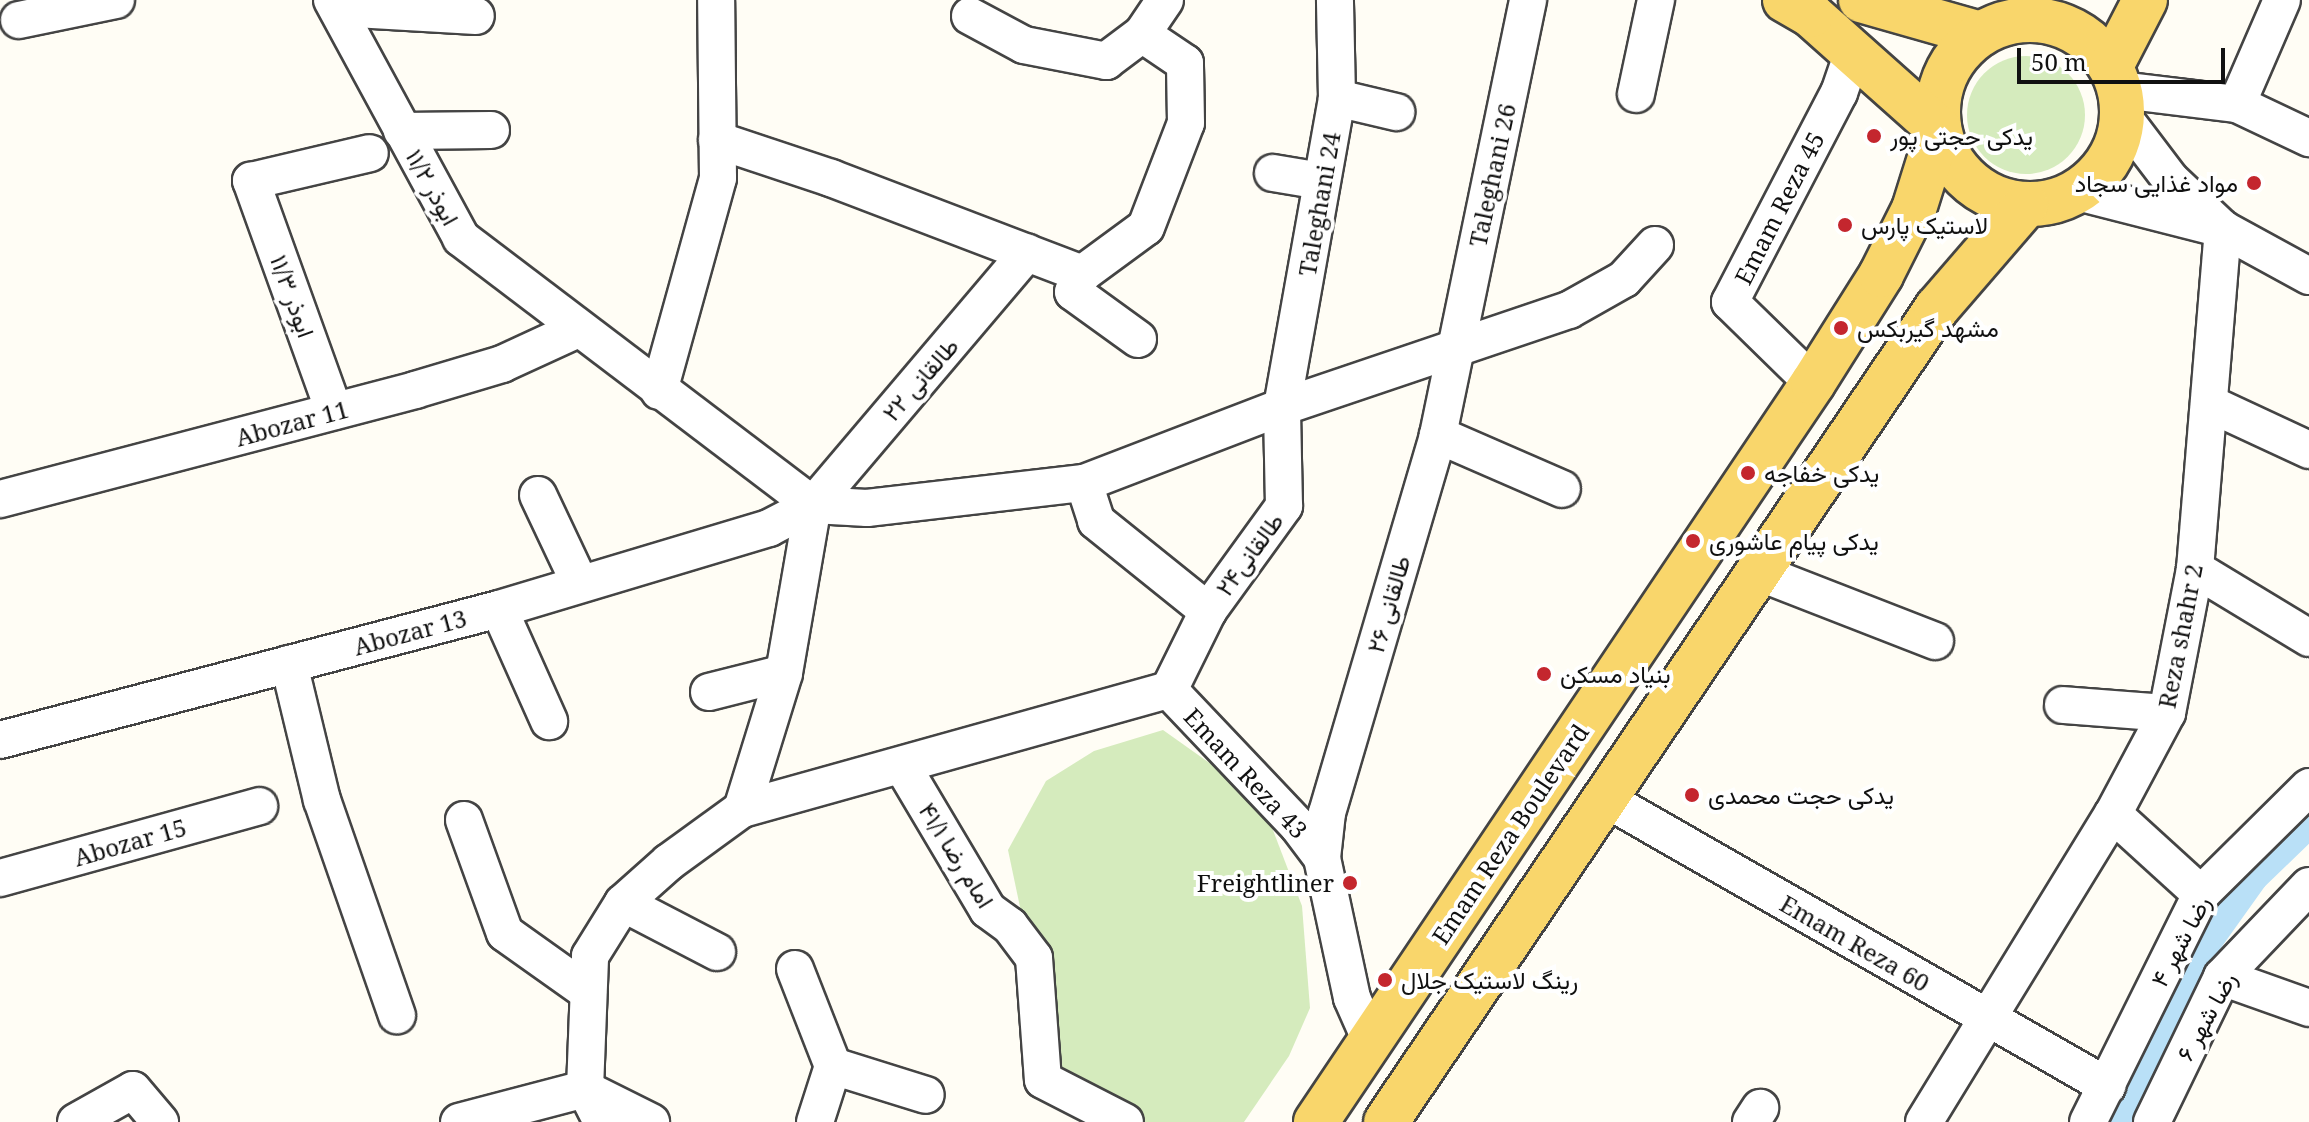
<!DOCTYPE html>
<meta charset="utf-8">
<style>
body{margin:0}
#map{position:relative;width:2309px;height:1122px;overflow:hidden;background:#fffdf5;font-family:"Noto Serif",Vazirmatn,serif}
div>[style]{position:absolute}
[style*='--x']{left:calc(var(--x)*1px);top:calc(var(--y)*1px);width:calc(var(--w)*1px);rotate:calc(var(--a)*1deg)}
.green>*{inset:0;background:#d5ebbd}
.round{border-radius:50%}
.canal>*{height:30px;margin:-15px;padding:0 15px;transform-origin:15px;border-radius:15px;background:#b9e0f7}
.roads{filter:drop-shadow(2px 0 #444) drop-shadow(-2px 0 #444) drop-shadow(0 2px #444) drop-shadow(0 -2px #444)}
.minor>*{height:36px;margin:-18px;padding:0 18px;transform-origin:18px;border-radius:18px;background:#fff}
.major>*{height:44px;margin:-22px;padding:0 22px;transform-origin:22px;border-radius:22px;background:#f9d66b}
.major>.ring{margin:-22px;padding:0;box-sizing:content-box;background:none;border:44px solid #f9d66b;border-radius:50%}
.dots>*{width:22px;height:22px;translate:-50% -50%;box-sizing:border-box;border:4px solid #fff;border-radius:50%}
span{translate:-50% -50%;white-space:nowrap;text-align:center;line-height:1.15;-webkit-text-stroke:8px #fff;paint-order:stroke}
.poi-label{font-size:24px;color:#111}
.left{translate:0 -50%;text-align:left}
.right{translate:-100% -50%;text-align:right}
.street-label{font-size:24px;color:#111}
.scale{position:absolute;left:2017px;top:48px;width:208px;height:36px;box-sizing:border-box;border:4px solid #111;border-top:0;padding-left:10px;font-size:24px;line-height:28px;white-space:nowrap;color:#111;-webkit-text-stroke:6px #fff;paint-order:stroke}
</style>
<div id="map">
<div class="green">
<div class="round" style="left:1967px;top:56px;width:118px;height:118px"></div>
<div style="clip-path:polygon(1163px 730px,1225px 774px,1271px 825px,1302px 906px,1310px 1008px,1289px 1056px,1244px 1122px,1145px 1122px,1097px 1100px,1052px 1059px,1008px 850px,1046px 781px,1094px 751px)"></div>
</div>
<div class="canal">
<div style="--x:2118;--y:1122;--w:199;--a:-63.8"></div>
<div style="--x:2206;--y:943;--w:81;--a:-54.5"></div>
<div style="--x:2253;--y:877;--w:78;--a:-44"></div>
</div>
<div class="roads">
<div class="minor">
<div style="--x:332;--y:0;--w:271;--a:61.5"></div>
<div style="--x:461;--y:238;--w:442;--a:37.2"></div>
<div style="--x:813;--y:505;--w:54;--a:3.2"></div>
<div style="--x:867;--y:508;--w:218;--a:-6.6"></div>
<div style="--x:1084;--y:483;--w:212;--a:-21"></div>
<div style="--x:1282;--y:407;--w:303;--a:-18.7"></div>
<div style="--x:1569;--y:310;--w:63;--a:-29.4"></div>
<div style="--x:1624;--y:279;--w:46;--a:-47.6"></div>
<div style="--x:338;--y:8;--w:138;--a:3.3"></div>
<div style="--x:970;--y:16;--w:61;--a:28.2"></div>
<div style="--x:1024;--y:45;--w:84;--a:11"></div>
<div style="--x:1106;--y:61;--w:45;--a:-36.9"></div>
<div style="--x:19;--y:20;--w:99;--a:-11.7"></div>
<div style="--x:2121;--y:90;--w:117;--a:6.9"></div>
<div style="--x:2237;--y:104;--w:80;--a:25.3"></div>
<div style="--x:1636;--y:94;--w:96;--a:-78"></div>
<div style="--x:1337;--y:98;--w:61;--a:13.3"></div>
<div style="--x:2237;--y:104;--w:113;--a:-66.6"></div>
<div style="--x:2123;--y:117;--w:78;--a:52.8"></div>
<div style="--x:2170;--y:179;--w:73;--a:43.3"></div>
<div style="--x:2223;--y:229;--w:98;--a:28.7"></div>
<div style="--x:402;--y:131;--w:89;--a:-0.6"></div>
<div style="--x:717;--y:140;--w:120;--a:18.4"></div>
<div style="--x:831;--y:178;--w:269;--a:20.9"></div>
<div style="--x:1273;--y:173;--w:49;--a:9.5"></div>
<div style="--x:1138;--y:339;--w:80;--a:-144.1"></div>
<div style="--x:1073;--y:292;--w:20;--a:-63"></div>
<div style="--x:1082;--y:274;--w:79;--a:-36.3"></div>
<div style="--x:1146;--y:227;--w:111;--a:-69"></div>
<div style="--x:1186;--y:123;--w:60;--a:-91"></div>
<div style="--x:1185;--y:63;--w:52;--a:-146"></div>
<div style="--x:1142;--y:34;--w:41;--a:-55.9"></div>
<div style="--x:1813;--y:383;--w:116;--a:-135.7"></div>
<div style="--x:1730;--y:302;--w:236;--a:-62.5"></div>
<div style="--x:1839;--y:93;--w:43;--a:-71.1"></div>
<div style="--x:659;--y:391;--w:221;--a:-74.5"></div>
<div style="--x:718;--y:178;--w:178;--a:-90.6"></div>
<div style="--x:2210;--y:404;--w:109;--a:24.9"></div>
<div style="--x:334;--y:411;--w:245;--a:-109.8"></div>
<div style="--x:251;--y:181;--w:122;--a:-13.2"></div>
<div style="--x:1438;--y:435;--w:135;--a:23.5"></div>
<div style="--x:1084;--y:483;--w:40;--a:72"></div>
<div style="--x:1096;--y:521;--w:144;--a:38.8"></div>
<div style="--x:538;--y:495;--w:98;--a:64.7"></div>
<div style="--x:0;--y:499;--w:429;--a:-14.7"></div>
<div style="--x:415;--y:390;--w:91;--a:-16.6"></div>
<div style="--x:502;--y:364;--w:84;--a:-24.7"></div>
<div style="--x:2195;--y:569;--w:133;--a:31.2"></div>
<div style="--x:1758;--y:572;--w:190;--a:21.3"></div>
<div style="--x:499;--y:609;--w:123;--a:65.9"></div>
<div style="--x:289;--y:664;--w:140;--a:76.4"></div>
<div style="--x:322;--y:800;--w:228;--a:70.8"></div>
<div style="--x:1169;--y:690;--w:88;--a:-63.7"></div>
<div style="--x:1208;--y:611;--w:130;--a:-54.1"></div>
<div style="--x:1284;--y:506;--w:99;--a:-91.2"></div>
<div style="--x:1282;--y:407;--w:314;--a:-79.9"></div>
<div style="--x:1337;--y:98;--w:98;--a:-91.2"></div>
<div style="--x:1169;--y:690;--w:187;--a:46.5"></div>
<div style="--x:1298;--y:826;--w:40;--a:53"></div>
<div style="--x:1322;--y:858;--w:143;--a:77.9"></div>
<div style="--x:1352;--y:998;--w:47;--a:66.2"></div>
<div style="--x:709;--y:692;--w:77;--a:-14.2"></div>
<div style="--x:2063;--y:705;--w:104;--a:4.4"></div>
<div style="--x:0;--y:740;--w:516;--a:-14.71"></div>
<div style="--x:499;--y:609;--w:282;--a:-16.7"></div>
<div style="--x:769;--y:528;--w:50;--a:-27.6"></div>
<div style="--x:813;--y:505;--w:331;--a:-49.7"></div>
<div style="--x:903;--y:767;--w:166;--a:59.3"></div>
<div style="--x:988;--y:910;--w:27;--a:36"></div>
<div style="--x:1010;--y:926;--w:40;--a:53"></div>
<div style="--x:1034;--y:958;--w:122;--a:85.8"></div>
<div style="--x:1043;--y:1080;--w:92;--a:27.1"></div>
<div style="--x:1604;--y:798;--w:580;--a:29.79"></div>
<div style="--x:742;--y:809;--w:142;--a:-72.8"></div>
<div style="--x:784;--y:673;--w:170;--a:-80.2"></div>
<div style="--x:2113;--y:814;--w:119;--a:42.3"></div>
<div style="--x:464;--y:820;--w:120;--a:70.1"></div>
<div style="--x:505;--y:933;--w:102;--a:35.4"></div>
<div style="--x:1322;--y:858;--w:45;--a:-83.7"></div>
<div style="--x:1327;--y:813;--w:394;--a:-73.6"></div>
<div style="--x:1438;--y:435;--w:444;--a:-78.3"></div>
<div style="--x:0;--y:878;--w:269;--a:-15.5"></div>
<div style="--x:623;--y:903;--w:106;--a:27.5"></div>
<div style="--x:795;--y:969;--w:104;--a:68.6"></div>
<div style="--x:833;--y:1066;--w:59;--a:107.8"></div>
<div style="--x:2222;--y:977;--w:92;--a:19.6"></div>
<div style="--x:833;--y:1066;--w:97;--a:17.3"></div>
<div style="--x:585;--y:1089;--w:74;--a:26.6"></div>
<div style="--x:76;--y:1122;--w:65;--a:-29.3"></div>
<div style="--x:133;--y:1090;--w:42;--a:49.8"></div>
<div style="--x:459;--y:1122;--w:130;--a:-14.7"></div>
<div style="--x:602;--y:1122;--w:37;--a:-117"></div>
<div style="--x:585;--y:1089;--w:133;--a:-87.8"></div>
<div style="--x:590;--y:956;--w:62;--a:-58.1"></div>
<div style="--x:623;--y:903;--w:62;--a:-41.7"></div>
<div style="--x:669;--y:862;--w:90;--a:-36"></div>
<div style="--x:742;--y:809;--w:443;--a:-15.6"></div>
<div style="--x:1751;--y:1122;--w:17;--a:-57"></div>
<div style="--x:1924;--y:1122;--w:361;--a:-58.5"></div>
<div style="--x:2113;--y:814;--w:115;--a:-61.9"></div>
<div style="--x:2167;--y:713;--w:147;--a:-79"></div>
<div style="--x:2195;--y:569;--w:341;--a:-85.3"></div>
<div style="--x:2223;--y:229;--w:150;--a:-165.7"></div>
<div style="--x:2088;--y:1122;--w:254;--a:-63.6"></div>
<div style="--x:2201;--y:894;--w:152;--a:-44.7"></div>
<div style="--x:2152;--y:1122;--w:161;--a:-64.2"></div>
<div style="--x:2222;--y:977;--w:126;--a:-46.3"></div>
</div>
<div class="major">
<div style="--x:1861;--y:0;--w:124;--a:15.9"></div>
<div class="ring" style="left:1938px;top:20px;width:140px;height:140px"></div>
<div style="--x:2111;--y:66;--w:74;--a:-62.7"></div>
<div style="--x:1316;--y:1122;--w:891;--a:-56.08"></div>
<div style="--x:1813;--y:383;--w:128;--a:-57.8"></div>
<div style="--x:1881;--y:275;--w:74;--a:-63.4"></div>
<div style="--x:1914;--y:209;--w:84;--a:-72.6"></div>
<div style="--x:1939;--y:129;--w:171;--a:-138.3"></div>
<div style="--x:1811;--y:15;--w:30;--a:-150"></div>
<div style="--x:1386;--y:1122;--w:983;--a:-55.91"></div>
<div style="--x:1937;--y:308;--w:136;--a:-49.2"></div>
</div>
</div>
<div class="dots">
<div style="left:1874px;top:136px;background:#c4262e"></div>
<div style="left:2254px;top:183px;background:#c4262e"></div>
<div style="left:1845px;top:225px;background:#c4262e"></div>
<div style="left:1841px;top:328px;background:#c4262e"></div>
<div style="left:1748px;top:473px;background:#c4262e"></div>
<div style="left:1693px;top:541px;background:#c4262e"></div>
<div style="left:1544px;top:674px;background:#c4262e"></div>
<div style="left:1692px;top:795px;background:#c4262e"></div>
<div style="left:1350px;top:883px;background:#c4262e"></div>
<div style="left:1385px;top:980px;background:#c4262e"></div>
</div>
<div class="poi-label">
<span class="left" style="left:1890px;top:136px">یدکی حجتی پور</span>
<span class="right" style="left:2238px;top:183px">مواد غذایی سجاد</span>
<span class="left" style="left:1861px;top:225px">لاستیک پارس</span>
<span class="left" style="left:1857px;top:328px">مشهد گیربکس</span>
<span class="left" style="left:1764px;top:473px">یدکی خفاجه</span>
<span class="left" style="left:1709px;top:541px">یدکی پیام عاشوری</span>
<span class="left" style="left:1560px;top:674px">بنیاد مسکن</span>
<span class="left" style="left:1708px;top:795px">یدکی حجت محمدی</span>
<span class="right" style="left:1334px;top:883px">Freightliner</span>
<span class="left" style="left:1401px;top:980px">رینگ لاستیک جلال</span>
</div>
<div class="street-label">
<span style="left:1492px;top:175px;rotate:-78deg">Taleghani 26</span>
<span style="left:433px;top:187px;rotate:61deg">ابوذر ۱۱/۲</span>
<span style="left:1319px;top:204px;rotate:-80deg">Taleghani 24</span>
<span style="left:1779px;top:208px;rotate:-63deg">Emam Reza 45</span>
<span style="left:293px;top:296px;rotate:70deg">ابوذر ۱۱/۳</span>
<span style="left:920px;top:379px;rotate:-49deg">طالقانی ۲۲</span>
<span style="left:292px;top:423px;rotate:-15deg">Abozar 11</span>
<span style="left:1249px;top:554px;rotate:-54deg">طالقانی۲۴</span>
<span style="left:1388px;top:604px;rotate:-74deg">طالقانی ۲۶</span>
<span style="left:410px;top:632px;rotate:-15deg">Abozar 13</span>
<span style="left:2180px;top:636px;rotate:-79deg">Reza shahr 2</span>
<span style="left:1246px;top:773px;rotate:47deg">Emam Reza 43</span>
<span style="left:1510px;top:834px;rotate:-56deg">Emam Reza Boulevard</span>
<span style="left:130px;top:842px;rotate:-16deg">Abozar 15</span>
<span style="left:957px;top:855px;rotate:58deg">امام رضا ۴۱/۱</span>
<span style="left:2180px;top:941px;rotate:-62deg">رضا شهر ۴</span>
<span style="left:1855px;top:943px;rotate:30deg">Emam Reza 60</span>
<span style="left:2206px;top:1016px;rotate:-61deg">رضا شهر ۶</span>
</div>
<div class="scale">50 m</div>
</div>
